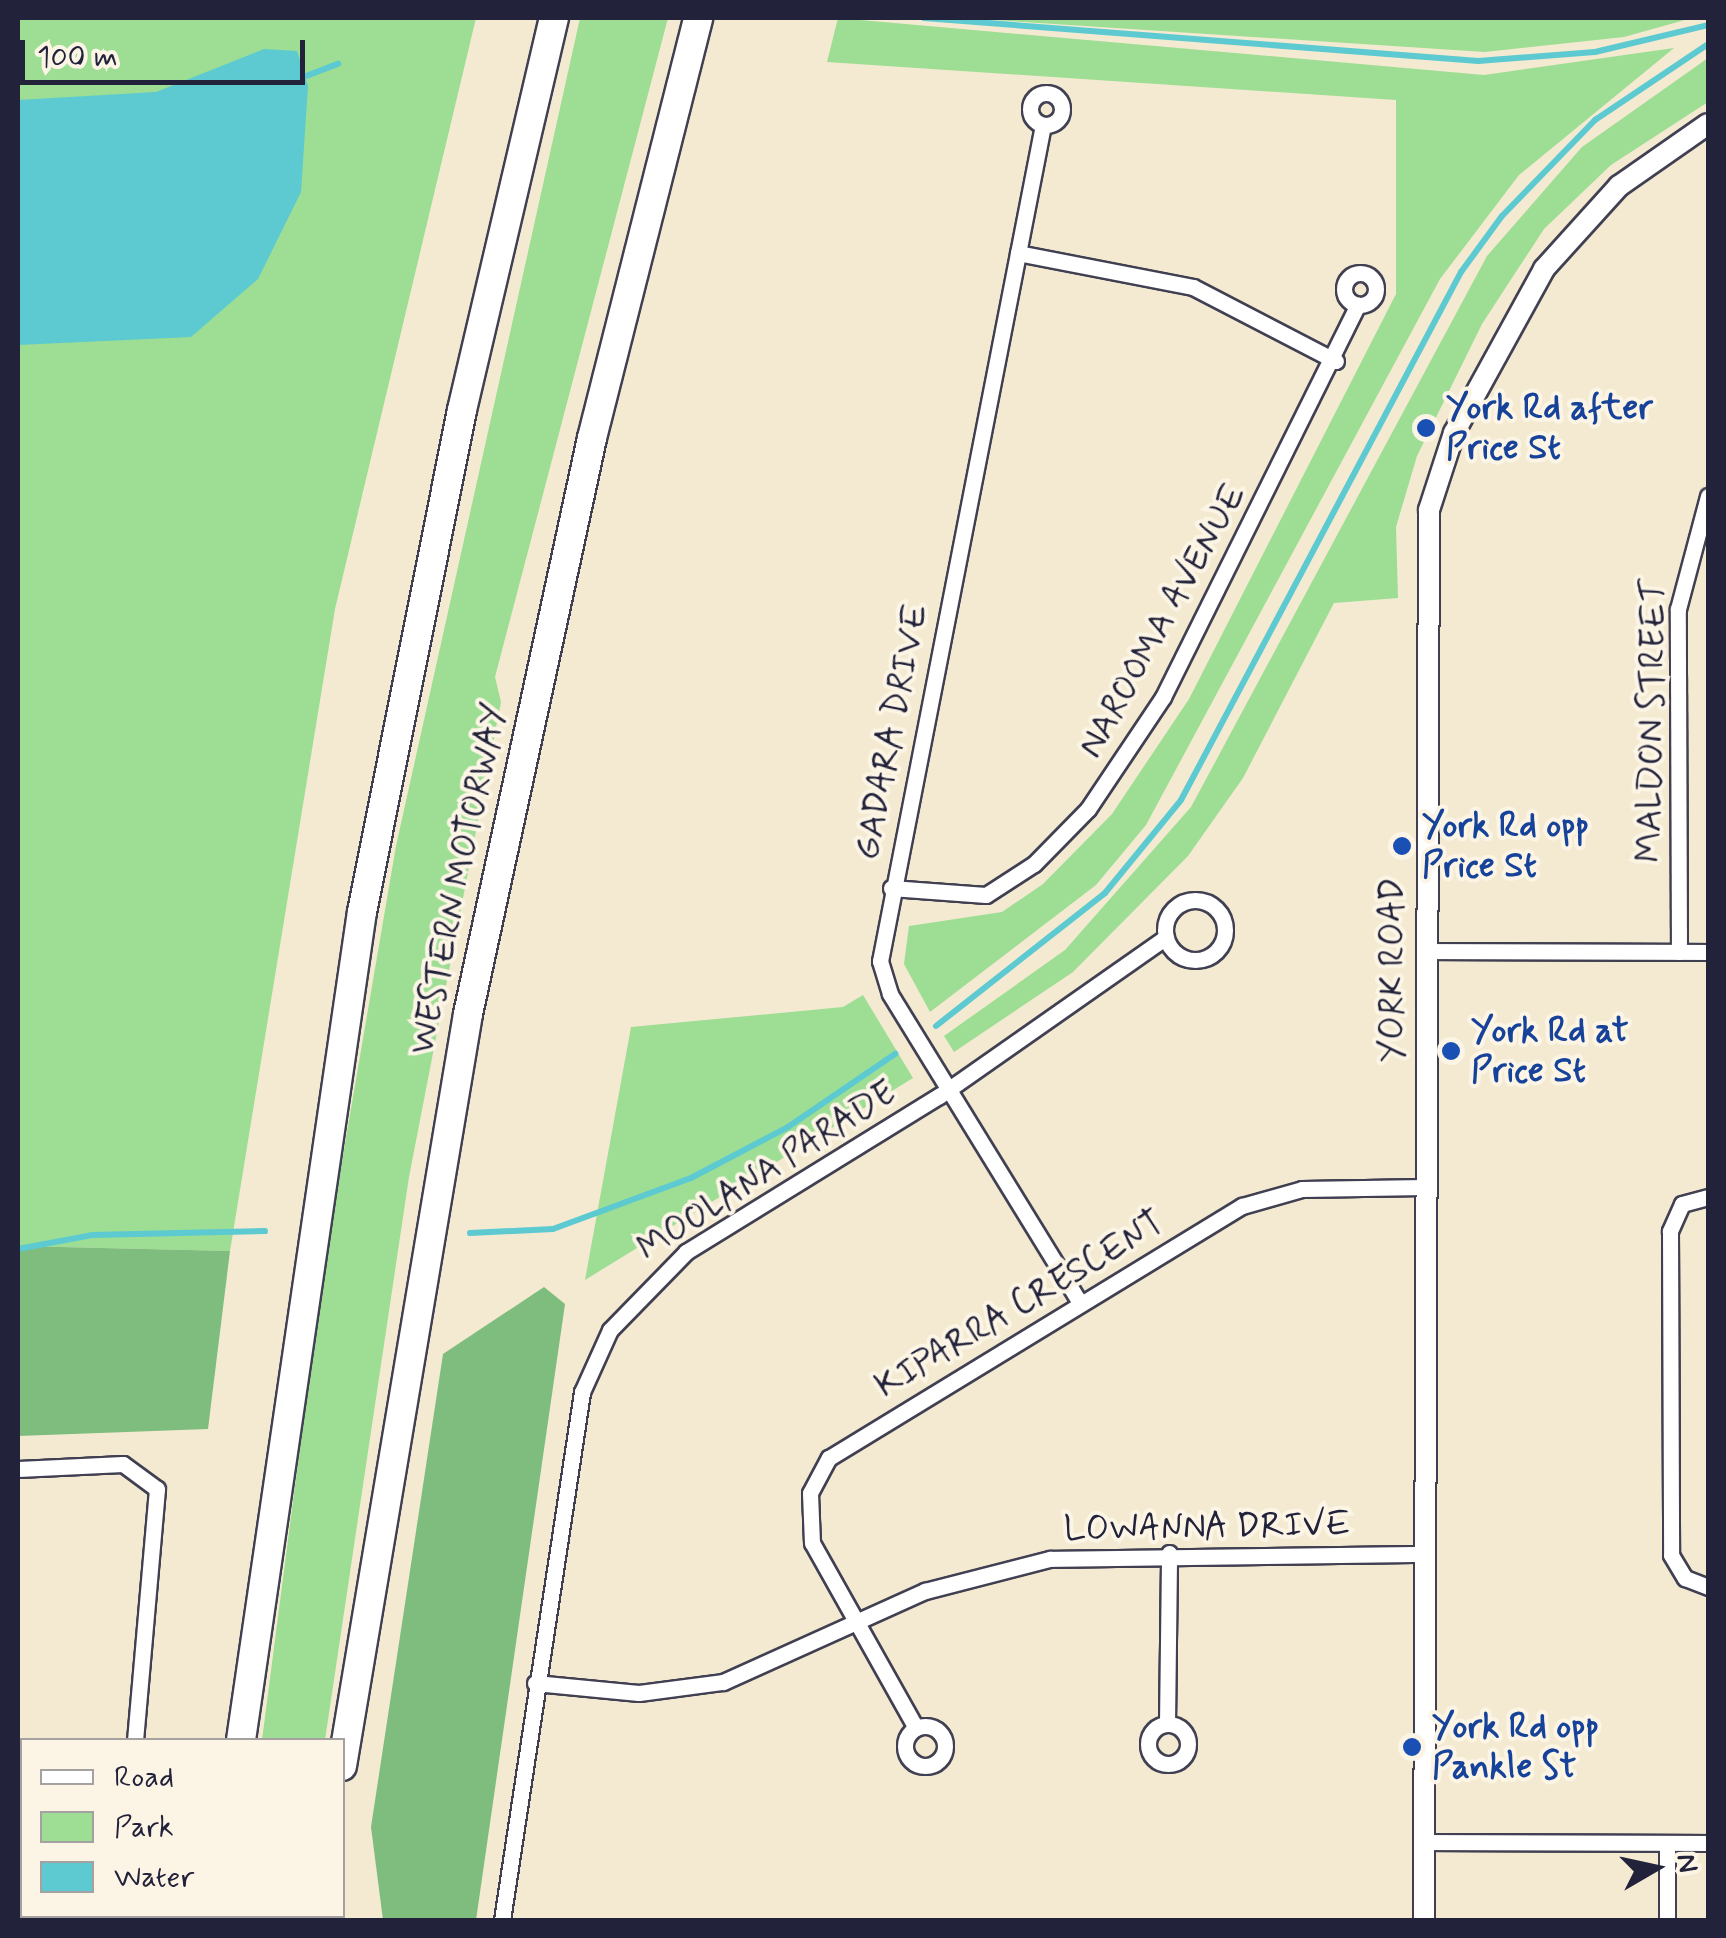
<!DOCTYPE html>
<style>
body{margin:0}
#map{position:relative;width:1726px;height:1938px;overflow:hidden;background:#f3ead1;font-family:Mynerve,sans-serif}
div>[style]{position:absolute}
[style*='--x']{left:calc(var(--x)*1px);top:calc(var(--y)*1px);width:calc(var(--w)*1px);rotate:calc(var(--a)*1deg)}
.green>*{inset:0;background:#9dde94}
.forest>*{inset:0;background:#7ebd7e}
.water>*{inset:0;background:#5ccad0}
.stream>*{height:6px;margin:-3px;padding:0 3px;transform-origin:3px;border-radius:3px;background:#5ccad0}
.roads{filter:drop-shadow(2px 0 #414052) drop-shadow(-2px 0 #414052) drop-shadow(0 2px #414052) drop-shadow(0 -2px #414052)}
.minor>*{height:15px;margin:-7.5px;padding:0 7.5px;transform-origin:7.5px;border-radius:7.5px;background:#fff}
.minor>.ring{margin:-7.5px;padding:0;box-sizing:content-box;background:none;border:15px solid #fff;border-radius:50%}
.tertiary>*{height:20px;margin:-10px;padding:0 10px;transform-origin:10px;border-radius:10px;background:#fff}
.motorway>*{height:28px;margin:-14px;padding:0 14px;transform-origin:14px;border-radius:14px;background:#fff}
.dots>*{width:28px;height:28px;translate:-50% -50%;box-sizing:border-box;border:5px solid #fcf5e5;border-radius:50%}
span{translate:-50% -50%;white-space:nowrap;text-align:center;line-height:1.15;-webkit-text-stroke:8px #fcf5e5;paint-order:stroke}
.transit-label{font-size:35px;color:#164399;font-weight:700}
.left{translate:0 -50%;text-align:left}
.street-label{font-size:35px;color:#22223b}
.frame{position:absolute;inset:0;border:20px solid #22223b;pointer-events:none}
.legend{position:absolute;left:20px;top:1738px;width:325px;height:180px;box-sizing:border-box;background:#fcf5e5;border:2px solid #a5a1a1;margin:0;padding:12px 18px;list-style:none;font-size:30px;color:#22223b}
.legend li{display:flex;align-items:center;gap:20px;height:50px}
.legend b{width:50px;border:2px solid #a5a1a1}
.north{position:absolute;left:1606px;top:1818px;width:100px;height:100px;-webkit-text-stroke:8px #fcf5e5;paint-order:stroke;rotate:81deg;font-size:28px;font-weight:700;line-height:40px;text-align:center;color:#22223b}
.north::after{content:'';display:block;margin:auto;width:35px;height:45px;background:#22223b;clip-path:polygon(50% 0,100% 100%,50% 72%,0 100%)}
.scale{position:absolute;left:20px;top:40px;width:285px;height:45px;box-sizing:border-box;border:5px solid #22223b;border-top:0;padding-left:12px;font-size:30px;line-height:35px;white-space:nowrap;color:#22223b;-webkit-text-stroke:8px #fcf5e5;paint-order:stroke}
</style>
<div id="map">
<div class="green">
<div style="clip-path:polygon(18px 18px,476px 18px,335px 609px,230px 1251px,18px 1246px)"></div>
<div style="clip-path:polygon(580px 18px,668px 18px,495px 677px,501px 702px,409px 1177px,325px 1740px,262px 1740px,322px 1278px,396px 846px)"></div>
<div style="clip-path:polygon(838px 18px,1484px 75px,1674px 48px,1519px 175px,1440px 279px,1146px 825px,1096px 885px,930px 1012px,904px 964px,909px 926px,1002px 912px,1043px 884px,1112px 814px,1189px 699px,1396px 294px,1396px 100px,827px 62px)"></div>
<div style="clip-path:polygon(963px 18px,1692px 18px,1624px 37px,1485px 52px)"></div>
<div style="clip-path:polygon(1708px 58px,1708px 102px,1611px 165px,1544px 229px,1482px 324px,1417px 456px,1396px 527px,1398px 598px,1334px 603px,1243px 778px,1188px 856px,1073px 972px,954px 1052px,944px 1036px,1065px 950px,1191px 807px,1487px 256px,1582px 147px)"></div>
<div style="clip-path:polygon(863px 995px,913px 1078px,585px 1280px,631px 1027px,843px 1007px)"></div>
</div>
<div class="forest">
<div style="clip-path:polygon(18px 1246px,230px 1251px,208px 1429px,18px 1436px)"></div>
<div style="clip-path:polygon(544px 1287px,565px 1304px,476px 1920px,383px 1920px,371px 1827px,443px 1354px)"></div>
</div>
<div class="water">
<div style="clip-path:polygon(264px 49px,297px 51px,308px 86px,301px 192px,258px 279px,191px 337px,18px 345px,18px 100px,156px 92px)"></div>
</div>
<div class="stream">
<div style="--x:924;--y:18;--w:556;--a:4.44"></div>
<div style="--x:1478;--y:61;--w:117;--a:-4.4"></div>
<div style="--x:1595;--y:52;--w:116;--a:-13.4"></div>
<div style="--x:301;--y:78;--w:40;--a:-21"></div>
<div style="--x:936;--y:1026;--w:215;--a:-38.2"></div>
<div style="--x:1105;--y:893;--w:120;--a:-50.7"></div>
<div style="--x:1181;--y:800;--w:598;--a:-62.06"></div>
<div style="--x:1461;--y:272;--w:69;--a:-53.8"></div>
<div style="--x:1502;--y:216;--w:134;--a:-45.9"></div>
<div style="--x:1595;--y:120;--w:136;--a:-33.9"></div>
<div style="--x:470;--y:1233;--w:83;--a:-2.8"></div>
<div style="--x:553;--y:1229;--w:147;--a:-20.3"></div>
<div style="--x:691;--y:1178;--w:110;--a:-27.7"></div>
<div style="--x:788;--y:1127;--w:130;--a:-34.3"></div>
<div style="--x:18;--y:1249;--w:75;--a:-10.7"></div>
<div style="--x:92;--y:1235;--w:173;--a:-1.3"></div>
</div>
<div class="roads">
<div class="minor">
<div class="ring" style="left:1030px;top:93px;width:17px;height:17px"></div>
<div style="--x:1043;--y:125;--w:852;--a:101.03"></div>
<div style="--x:880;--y:961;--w:34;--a:73"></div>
<div style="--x:890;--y:994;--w:363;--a:58.4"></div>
<div style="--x:1018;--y:253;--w:178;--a:11"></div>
<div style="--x:1193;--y:287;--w:161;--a:27.4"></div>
<div class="ring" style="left:1344px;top:273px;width:17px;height:17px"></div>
<div style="--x:891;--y:888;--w:95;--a:4.2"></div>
<div style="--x:986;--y:895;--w:57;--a:-32.9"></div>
<div style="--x:1034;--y:864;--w:77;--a:-45.5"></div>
<div style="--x:1088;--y:809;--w:135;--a:-56.2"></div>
<div style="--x:1163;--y:697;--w:438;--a:-63.6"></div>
<div class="ring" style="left:1165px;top:900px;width:45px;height:45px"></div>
<div style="--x:1425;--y:951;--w:283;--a:0.2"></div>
<div style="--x:1679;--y:952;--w:343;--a:-90.2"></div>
<div style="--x:1678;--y:609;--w:117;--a:-75.1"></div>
<div style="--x:1708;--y:1197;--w:27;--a:165"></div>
<div style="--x:1682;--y:1204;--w:30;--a:114"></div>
<div style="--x:1670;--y:1231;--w:324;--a:89.8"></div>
<div style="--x:1671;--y:1555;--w:27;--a:59"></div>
<div style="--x:1685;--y:1578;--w:25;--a:21"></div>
<div style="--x:18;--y:1469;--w:105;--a:-2.7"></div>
<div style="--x:123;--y:1464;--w:42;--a:36.3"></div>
<div style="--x:157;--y:1489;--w:252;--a:95"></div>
<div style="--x:535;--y:1683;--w:104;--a:5.5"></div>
<div style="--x:639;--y:1693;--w:85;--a:-7.5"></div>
<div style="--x:723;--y:1682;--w:222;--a:-24.3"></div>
<div style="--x:925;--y:1591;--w:129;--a:-14.4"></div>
<div style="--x:1050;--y:1559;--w:375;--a:-0.8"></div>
<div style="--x:1167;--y:1724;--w:171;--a:-89.3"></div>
<div class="ring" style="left:1148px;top:1724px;width:25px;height:25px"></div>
<div class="ring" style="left:905px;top:1726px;width:25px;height:25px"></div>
<div style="--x:916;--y:1728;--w:212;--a:-119.3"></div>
<div style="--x:812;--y:1543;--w:50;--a:-92.3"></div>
<div style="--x:810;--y:1493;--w:40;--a:-62"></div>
<div style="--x:829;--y:1458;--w:484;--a:-31.4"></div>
<div style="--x:1242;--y:1206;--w:62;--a:-15.8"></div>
<div style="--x:1302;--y:1189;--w:123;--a:-0.9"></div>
<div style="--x:1424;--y:1842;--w:284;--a:0.2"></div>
<div style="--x:18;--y:1859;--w:4;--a:0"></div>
<div style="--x:115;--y:1920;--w:4;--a:-90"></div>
<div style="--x:502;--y:1920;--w:534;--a:-81.38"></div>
<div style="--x:582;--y:1392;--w:68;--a:-65.7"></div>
<div style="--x:610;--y:1330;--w:109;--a:-45.7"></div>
<div style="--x:686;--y:1252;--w:297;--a:-31.7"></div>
<div style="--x:939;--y:1096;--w:277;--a:-35"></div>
<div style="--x:1667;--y:1920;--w:77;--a:-90"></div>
</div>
<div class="tertiary">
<div style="--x:1424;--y:1920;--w:1410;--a:-89.8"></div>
<div style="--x:1429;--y:510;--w:81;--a:-72"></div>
<div style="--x:1454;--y:433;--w:187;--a:-61.2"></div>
<div style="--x:1544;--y:269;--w:112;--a:-47.9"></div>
<div style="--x:1619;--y:186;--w:108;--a:-34.9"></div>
</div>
<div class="motorway">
<div style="--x:241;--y:1740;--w:837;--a:-81.69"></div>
<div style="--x:362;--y:912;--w:512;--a:-78.73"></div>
<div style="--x:462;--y:410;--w:403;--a:-76.8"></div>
<div style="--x:342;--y:1766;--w:762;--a:-80.49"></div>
<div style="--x:468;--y:1014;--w:589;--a:-77.85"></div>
<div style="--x:592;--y:438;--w:433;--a:-75.8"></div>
<div style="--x:222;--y:1920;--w:4;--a:-90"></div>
<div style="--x:322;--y:1920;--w:4;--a:-76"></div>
</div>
</div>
<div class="dots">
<div style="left:1426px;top:428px;background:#1a4fb4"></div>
<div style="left:1402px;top:846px;background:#1a4fb4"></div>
<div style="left:1451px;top:1051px;background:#1a4fb4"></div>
<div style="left:1412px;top:1747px;background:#1a4fb4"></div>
</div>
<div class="transit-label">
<span class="left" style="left:1446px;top:428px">York Rd after<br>Price St</span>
<span class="left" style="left:1422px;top:846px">York Rd opp<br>Price St</span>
<span class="left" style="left:1471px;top:1051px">York Rd at<br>Price St</span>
<span class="left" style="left:1432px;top:1747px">York Rd opp<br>Pankle St</span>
</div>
<div class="street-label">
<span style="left:1163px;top:621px;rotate:-61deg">NAROOMA AVENUE</span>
<span style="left:1652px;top:721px;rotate:-89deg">MALDON STREET</span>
<span style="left:892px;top:732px;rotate:-79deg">GADARA DRIVE</span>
<span style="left:459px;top:879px;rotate:-78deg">WESTERN MOTORWAY</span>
<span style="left:1393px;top:970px;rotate:-90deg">YORK ROAD</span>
<span style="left:767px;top:1171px;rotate:-33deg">MOOLANA PARADE</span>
<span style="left:1020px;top:1305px;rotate:-31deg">KIPARRA CRESCENT</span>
<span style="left:1207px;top:1527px;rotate:-1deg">LOWANNA DRIVE</span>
</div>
<div class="frame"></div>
<ul class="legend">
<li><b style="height:12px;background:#fff"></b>Road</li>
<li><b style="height:28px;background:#9dde94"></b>Park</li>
<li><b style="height:28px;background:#5ccad0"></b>Water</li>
</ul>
<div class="north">N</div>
<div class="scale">100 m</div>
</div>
